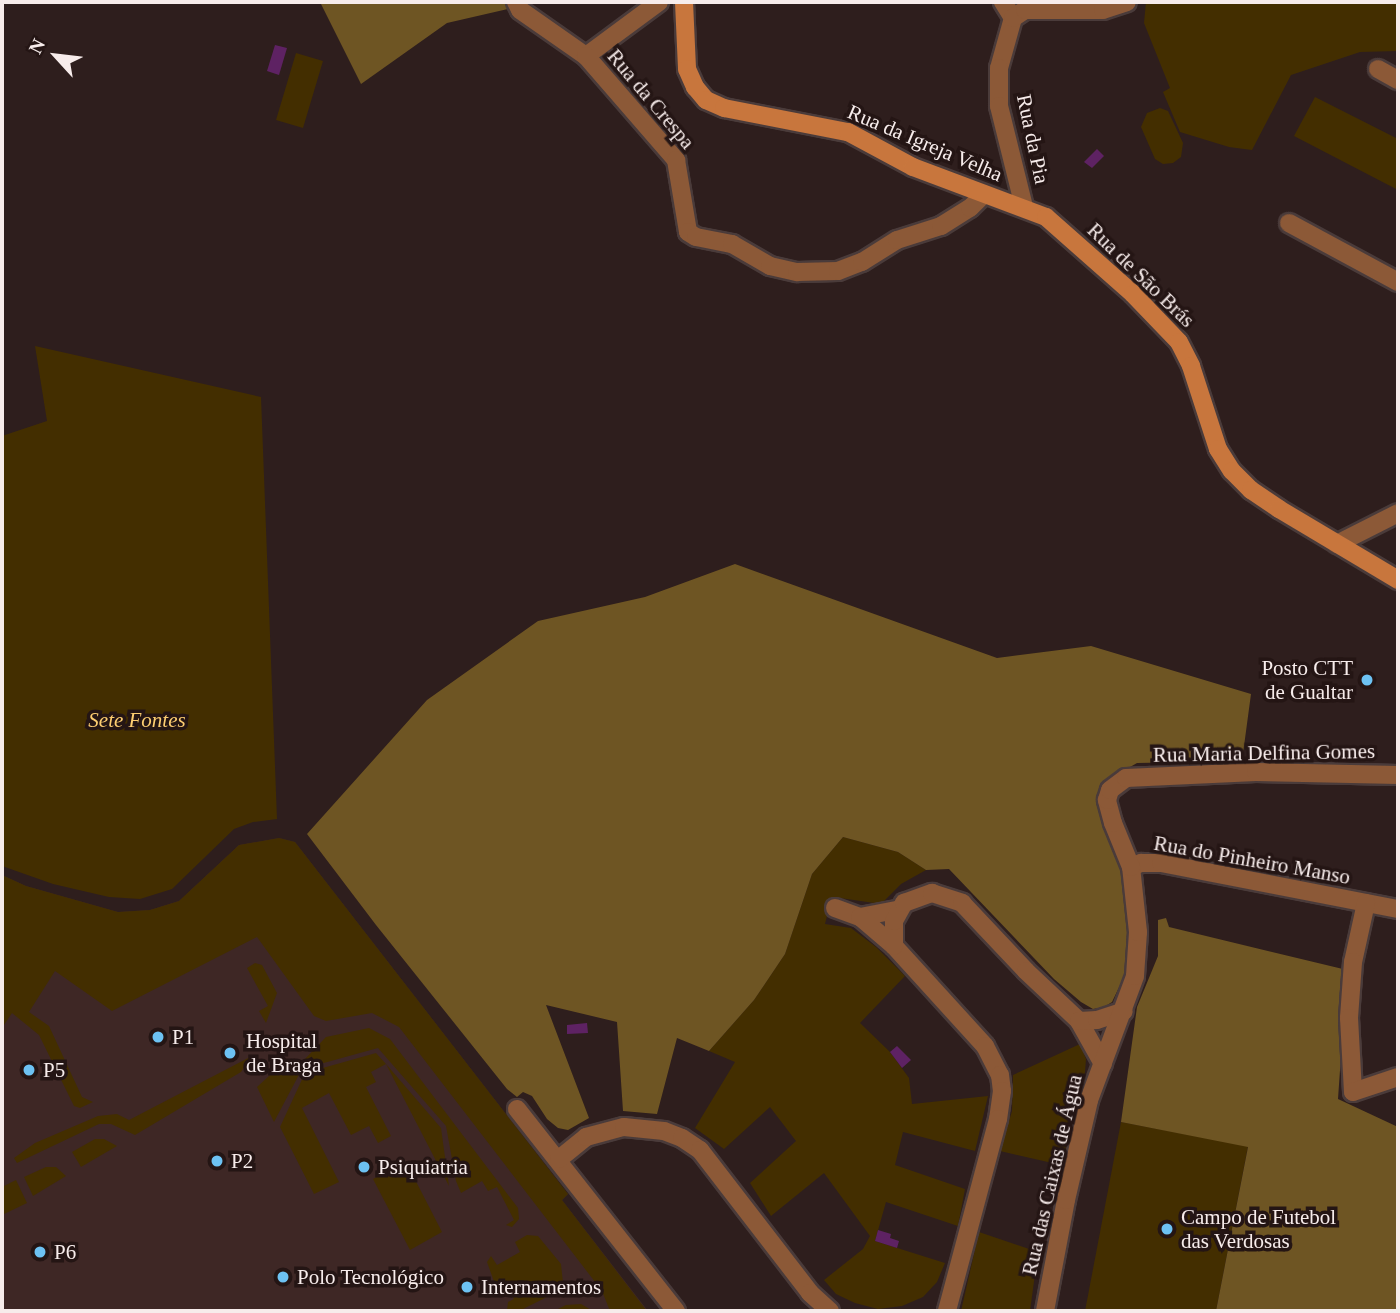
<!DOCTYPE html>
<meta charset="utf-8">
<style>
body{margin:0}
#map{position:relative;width:1400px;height:1313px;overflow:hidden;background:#2e1e1d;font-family:"Times New Roman",serif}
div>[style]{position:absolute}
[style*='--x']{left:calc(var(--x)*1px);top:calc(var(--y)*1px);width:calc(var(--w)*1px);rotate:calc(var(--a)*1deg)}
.built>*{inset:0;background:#3e2725}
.green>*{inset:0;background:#432e00}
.forest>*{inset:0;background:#6e5523}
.water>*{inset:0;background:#5e2263}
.roads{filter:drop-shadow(2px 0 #4a3b3a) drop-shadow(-2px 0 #4a3b3a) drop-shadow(0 2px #4a3b3a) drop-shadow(0 -2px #4a3b3a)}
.street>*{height:18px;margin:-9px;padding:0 9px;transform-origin:9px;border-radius:9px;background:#8c5937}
.secondary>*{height:18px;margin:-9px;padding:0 9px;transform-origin:9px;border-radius:9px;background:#c8763d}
.dots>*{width:19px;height:19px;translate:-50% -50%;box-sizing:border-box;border:4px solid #241514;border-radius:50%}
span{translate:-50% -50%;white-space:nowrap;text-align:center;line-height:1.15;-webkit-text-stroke:7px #241514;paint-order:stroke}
.street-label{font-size:21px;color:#f7eceb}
.poi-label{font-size:21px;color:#f7eceb}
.right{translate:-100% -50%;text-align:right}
.left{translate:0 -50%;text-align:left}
.park-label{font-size:21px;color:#fdce71;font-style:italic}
.frame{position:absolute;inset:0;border:4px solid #f7eceb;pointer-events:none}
.north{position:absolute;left:21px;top:21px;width:70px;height:70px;-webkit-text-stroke:5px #241514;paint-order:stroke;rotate:297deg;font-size:19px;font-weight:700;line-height:28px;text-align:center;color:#f7eceb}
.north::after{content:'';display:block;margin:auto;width:24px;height:32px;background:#f7eceb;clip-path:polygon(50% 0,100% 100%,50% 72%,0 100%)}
</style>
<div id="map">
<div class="built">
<div style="clip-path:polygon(279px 838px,295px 842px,568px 1194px,562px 1200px,648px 1311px,2px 1311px,2px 875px,26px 886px,118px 912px,150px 910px,179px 901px,239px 845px)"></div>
</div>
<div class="green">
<div style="clip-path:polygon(1146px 2px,1398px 2px,1398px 51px,1360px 52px,1291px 75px,1252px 150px,1229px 147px,1180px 132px,1163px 92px,1170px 88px,1144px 23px)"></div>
<div style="clip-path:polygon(296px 53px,323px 61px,303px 128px,276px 120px)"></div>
<div style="clip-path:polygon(1315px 97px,1398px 139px,1398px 190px,1294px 136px)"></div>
<div style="clip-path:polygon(1160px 108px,1168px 111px,1183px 143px,1181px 157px,1173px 163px,1163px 164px,1155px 159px,1141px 127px,1147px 113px)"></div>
<div style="clip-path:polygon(35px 346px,261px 397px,277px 819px,253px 822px,234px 829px,172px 889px,140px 899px,109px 897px,53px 884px,2px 866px,2px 436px,47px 421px)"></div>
<div style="clip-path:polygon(843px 837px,898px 852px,926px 870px,901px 884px,881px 904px,840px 898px,831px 900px,825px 924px,851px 928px,876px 947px,905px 976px,860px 1023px,890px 1052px,909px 1078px,912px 1104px,988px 1096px,975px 1151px,903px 1132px,895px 1165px,965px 1189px,958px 1226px,886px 1202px,875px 1241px,945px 1263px,937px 1282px,923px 1297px,902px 1306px,878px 1309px,855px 1303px,836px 1294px,824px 1280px,863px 1249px,870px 1236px,824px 1173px,771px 1216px,750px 1183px,796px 1141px,770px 1107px,724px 1149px,695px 1128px,735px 1062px,709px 1051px,754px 1000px,785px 954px,812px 874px)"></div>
<div style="clip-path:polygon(279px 838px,295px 842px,568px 1194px,562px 1200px,647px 1311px,610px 1311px,602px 1291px,399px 1027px,372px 1013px,326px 1021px,314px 1016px,257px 937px,112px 1011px,55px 971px,29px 1012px,49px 1026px,82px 1097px,93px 1102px,80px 1108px,74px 1106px,39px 1035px,12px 1013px,2px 1028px,2px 875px,26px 886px,118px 912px,150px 910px,179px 901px,239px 845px)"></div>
<div style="clip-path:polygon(255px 963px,262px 965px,277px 993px,266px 1023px,259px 1011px,268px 1006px,247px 968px)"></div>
<div style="clip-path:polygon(369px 1028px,390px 1039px,518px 1208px,519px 1219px,512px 1227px,506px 1225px,514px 1220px,497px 1187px,488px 1191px,482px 1181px,461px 1193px,456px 1181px,446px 1126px,378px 1048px,302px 1069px,274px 1122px,257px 1087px,281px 1065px,304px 1060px,326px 1037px)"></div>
<div style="clip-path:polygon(1080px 1044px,1086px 1059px,1085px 1072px,1061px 1165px,1000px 1151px,1012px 1111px,1013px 1075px)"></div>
<div style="clip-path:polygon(376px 1053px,386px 1064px,441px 1128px,449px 1186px,386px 1064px,371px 1072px,376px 1082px,366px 1087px,391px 1136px,378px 1143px,369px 1126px,351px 1135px,329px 1093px,302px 1108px,339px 1182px,314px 1194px,280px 1127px,305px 1073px)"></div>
<div style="clip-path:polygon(252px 1056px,241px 1072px,135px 1135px,111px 1124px,99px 1124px,17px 1163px,14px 1158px,35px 1143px,98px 1116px,117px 1114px,129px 1120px)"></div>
<div style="clip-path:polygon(1121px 1122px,1248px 1146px,1216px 1311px,1085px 1311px)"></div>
<div style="clip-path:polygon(95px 1139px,104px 1139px,117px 1146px,81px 1167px,72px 1152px)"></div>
<div style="clip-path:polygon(406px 1162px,442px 1232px,410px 1250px,373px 1179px)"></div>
<div style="clip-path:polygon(46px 1167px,56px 1167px,66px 1176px,33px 1196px,24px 1177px)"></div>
<div style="clip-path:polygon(16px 1180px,27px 1203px,2px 1215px,2px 1187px)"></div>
<div style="clip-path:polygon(979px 1232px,1038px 1252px,1030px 1311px,961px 1311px)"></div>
<div style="clip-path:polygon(527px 1235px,538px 1236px,561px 1264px,563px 1283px,557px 1292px,519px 1311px,507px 1311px,508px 1302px,514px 1299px,507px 1285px,497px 1290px,487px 1262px,491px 1256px,497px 1265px,520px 1252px,515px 1242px)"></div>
<div style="clip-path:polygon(581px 1304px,593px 1311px,554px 1311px,566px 1305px)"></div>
</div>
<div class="forest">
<div style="clip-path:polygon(320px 2px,510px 2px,512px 8px,447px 23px,361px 84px)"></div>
<div style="clip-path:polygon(735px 564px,997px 658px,1091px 646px,1251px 694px,1242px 761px,1137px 763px,1106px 781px,1103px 791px,1124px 880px,1129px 932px,1124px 977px,1112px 1002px,1104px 1007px,1093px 1009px,1081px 1002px,1054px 979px,949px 869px,926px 870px,898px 852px,843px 837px,812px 874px,785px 954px,754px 1000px,709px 1051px,677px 1038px,657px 1114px,623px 1111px,617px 1022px,546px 1005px,589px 1118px,568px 1130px,558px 1128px,547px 1119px,532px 1096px,523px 1092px,517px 1097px,507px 1089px,376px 925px,307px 834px,427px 700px,538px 621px,645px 597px)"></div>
<div style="clip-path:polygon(1166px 918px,1169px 927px,1347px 970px,1338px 1099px,1398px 1127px,1398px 1311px,1216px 1311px,1248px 1147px,1121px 1122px,1137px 1007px,1158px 956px,1158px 920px)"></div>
</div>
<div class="water">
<div style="clip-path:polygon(275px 45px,287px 48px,279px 75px,267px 71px)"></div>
<div style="clip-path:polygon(1097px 149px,1104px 156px,1092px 168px,1084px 162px)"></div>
<div style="clip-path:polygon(587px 1023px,588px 1033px,567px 1034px,567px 1025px)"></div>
<div style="clip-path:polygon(897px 1046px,911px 1060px,902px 1068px,890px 1052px)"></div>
<div style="clip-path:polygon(878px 1230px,891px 1234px,890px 1238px,899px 1241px,897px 1248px,875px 1241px)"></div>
</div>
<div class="roads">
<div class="street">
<div style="--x:516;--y:2;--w:9;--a:63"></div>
<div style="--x:520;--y:10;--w:80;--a:34.9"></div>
<div style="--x:659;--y:2;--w:91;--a:143.5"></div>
<div style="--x:586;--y:56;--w:138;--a:49.1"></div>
<div style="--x:676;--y:160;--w:73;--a:80.5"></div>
<div style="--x:688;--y:232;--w:9;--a:32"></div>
<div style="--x:696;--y:237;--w:37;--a:11"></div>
<div style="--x:732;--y:244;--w:44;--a:30.1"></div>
<div style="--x:770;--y:266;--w:28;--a:13"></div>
<div style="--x:797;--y:272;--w:41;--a:-1.4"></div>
<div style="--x:838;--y:271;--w:26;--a:-21"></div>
<div style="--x:862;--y:262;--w:41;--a:-32.2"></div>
<div style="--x:897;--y:240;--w:46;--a:-17.7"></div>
<div style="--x:941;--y:226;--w:34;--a:-32"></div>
<div style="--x:970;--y:208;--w:18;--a:-45"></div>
<div style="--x:1003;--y:2;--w:19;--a:58"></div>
<div style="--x:1013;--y:18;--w:52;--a:105.6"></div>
<div style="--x:999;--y:68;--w:38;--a:90"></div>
<div style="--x:999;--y:106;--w:104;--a:76.1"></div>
<div style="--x:1013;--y:18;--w:14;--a:-34"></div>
<div style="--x:1025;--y:10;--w:78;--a:0"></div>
<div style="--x:1103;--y:10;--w:25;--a:-18"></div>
<div style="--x:1378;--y:69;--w:23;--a:29"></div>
<div style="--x:1289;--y:223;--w:124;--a:28.4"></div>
<div style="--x:1337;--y:544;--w:68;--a:-26.9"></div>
<div style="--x:1131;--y:867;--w:11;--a:-22"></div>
<div style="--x:1141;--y:863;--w:20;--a:0"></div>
<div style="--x:1161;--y:863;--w:241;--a:11"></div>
<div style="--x:1366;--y:903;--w:60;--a:102.4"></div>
<div style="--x:1353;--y:962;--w:56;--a:94.1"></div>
<div style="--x:1349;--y:1018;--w:74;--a:86.9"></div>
<div style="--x:1353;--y:1092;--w:47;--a:-18.4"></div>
<div style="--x:835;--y:908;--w:27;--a:20"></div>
<div style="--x:860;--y:917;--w:38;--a:-11"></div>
<div style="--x:860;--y:917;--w:45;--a:40.5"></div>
<div style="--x:894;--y:946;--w:135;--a:47.7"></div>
<div style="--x:985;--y:1046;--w:33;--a:63"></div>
<div style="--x:1000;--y:1075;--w:16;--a:83"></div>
<div style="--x:1002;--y:1091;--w:28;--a:98"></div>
<div style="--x:998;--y:1119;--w:199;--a:104.9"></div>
<div style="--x:894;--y:946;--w:25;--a:-90"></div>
<div style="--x:894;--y:921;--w:21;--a:-61"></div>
<div style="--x:904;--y:903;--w:30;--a:-20"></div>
<div style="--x:932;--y:893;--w:32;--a:18"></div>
<div style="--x:962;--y:903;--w:93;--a:46.7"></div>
<div style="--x:1026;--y:971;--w:73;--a:43.3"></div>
<div style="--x:1079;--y:1021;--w:49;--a:60.8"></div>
<div style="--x:1079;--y:1021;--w:18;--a:-3"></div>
<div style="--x:1097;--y:1020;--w:28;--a:-18"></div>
<div style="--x:517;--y:1109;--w:257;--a:51.8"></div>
<div style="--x:559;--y:1159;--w:35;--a:-39"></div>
<div style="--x:586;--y:1137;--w:39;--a:-15"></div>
<div style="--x:624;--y:1127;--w:40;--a:5.7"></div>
<div style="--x:664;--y:1131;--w:19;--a:21"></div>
<div style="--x:682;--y:1138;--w:22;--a:34"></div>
<div style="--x:700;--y:1150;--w:180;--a:52.4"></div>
<div style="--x:810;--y:1293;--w:27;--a:42"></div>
<div style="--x:1045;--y:1311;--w:113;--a:-79.3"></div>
<div style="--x:1066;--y:1200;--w:103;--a:-77"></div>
<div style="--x:1089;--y:1100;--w:132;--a:-69.6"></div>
<div style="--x:1135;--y:976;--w:44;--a:-86.1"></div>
<div style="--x:1138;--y:932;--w:65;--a:-96.1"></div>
<div style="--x:1131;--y:867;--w:48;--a:-112.2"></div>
<div style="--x:1113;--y:823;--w:24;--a:-105"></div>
<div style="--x:1107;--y:800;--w:10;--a:-73"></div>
<div style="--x:1110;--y:790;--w:20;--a:-37"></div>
<div style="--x:1126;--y:778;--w:130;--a:-2.6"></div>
<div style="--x:1256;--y:772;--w:142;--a:1.2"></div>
</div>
<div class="secondary">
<div style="--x:684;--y:2;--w:67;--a:87.4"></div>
<div style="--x:687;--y:69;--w:20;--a:66"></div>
<div style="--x:695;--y:87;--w:17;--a:50"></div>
<div style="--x:706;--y:100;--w:20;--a:24"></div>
<div style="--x:724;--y:108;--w:126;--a:11"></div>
<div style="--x:848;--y:132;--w:74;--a:28.3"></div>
<div style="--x:913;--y:167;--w:142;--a:20.6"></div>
<div style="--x:1046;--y:217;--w:116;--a:41.5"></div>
<div style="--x:1133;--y:294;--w:66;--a:46.2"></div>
<div style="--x:1179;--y:342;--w:27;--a:63"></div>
<div style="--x:1191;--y:366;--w:87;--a:72"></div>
<div style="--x:1218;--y:449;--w:26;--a:58"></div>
<div style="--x:1232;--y:471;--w:27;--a:45"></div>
<div style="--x:1251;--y:490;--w:34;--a:34"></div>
<div style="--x:1279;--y:509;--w:139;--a:30.8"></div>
</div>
</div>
<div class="dots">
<div style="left:1367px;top:680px;background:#6dc2f3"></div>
<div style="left:158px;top:1037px;background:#6dc2f3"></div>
<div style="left:230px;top:1053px;background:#6dc2f3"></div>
<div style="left:29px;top:1070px;background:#6dc2f3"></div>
<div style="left:217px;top:1161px;background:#6dc2f3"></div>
<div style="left:364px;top:1167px;background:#6dc2f3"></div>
<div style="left:1167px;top:1229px;background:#6dc2f3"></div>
<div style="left:40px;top:1252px;background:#6dc2f3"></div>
<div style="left:283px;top:1277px;background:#6dc2f3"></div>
<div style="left:467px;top:1287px;background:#6dc2f3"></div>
</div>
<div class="street-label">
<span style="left:651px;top:99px;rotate:50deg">Rua da Crespa</span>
<span style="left:1033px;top:139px;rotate:78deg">Rua da Pia</span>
<span style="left:925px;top:143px;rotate:23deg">Rua da Igreja Velha</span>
<span style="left:1141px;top:275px;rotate:44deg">Rua de São Brás</span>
<span style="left:1264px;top:753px;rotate:-1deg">Rua Maria Delfina Gomes</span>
<span style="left:1252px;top:860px;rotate:10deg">Rua do Pinheiro Manso</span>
<span style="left:1052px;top:1175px;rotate:-77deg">Rua das Caixas de Água</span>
</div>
<div class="poi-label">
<span class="right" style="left:1353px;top:680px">Posto CTT<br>de Gualtar</span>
<span class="left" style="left:172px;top:1037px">P1</span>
<span class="left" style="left:246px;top:1053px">Hospital<br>de Braga</span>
<span class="left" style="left:43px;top:1070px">P5</span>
<span class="left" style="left:231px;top:1161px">P2</span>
<span class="left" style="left:378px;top:1167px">Psiquiatria</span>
<span class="left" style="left:1181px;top:1229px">Campo de Futebol<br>das Verdosas</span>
<span class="left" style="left:54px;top:1252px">P6</span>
<span class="left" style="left:297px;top:1277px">Polo Tecnológico</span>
<span class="left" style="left:481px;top:1287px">Internamentos</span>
</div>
<div class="park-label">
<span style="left:137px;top:720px">Sete Fontes</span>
</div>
<div class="frame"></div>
<div class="north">N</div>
</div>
